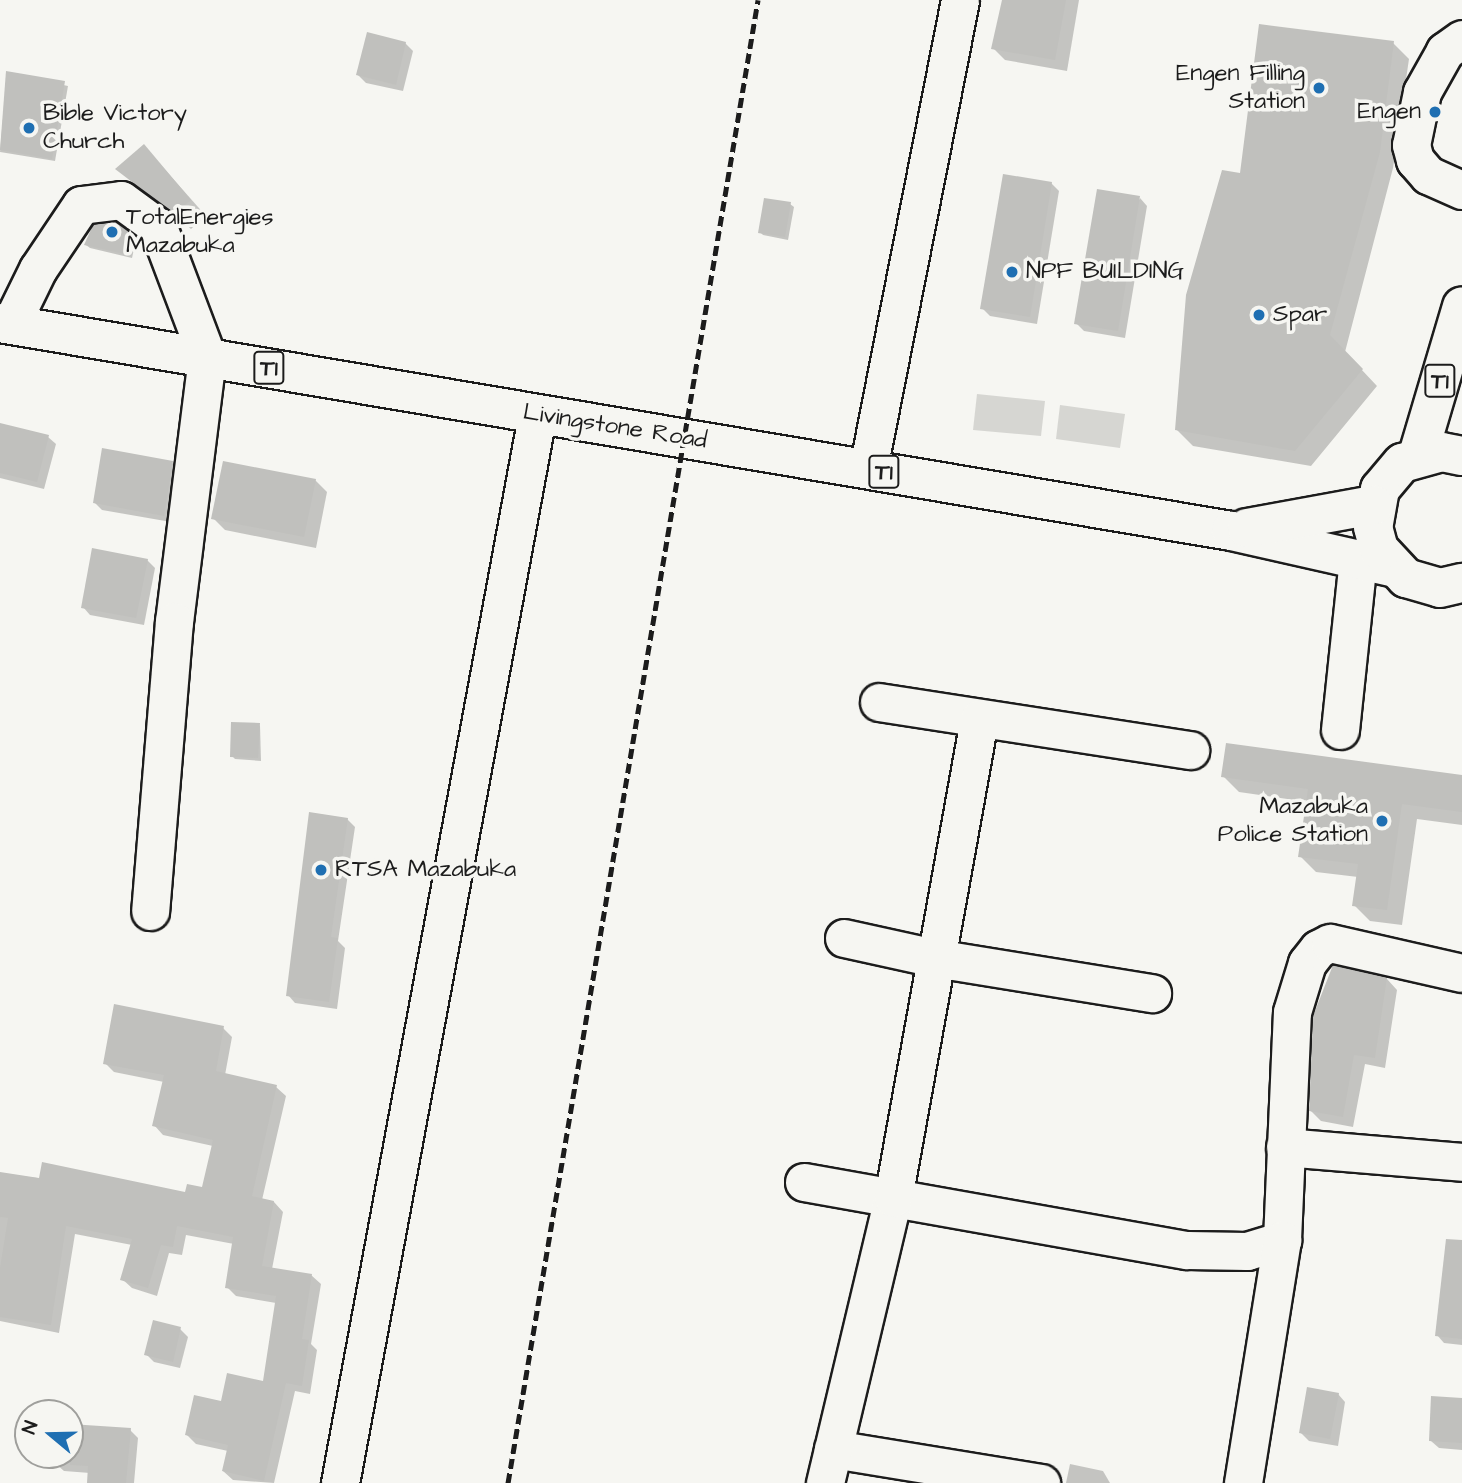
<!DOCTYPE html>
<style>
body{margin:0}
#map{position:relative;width:1462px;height:1483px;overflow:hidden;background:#f6f6f2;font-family:"Architects Daughter",sans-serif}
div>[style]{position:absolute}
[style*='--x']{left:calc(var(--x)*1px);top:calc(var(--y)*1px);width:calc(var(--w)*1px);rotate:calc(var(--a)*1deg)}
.green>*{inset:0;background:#d6d6d2}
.shadow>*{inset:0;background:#0003}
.building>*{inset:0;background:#c0c0bd}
.roads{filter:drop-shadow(2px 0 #1c1c1c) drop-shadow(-2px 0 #1c1c1c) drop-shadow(0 2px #1c1c1c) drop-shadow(0 -2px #1c1c1c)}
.minor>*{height:37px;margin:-18.5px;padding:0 18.5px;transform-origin:18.5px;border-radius:18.5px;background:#f6f6f2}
.highway>*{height:38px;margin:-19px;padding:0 19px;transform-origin:19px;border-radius:19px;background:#f6f6f2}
.rail>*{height:5px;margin-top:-2.5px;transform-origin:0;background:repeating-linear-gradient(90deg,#1c1c1c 0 10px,transparent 0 15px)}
.dots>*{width:19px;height:19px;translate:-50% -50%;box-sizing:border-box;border:4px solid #f6f6f2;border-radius:50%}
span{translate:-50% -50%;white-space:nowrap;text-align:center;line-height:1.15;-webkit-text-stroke:7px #f6f6f2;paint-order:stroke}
.shield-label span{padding:2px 5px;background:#f6f6f2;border:2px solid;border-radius:5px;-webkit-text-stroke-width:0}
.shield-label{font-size:23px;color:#1c1c1c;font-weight:700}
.poi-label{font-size:24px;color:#1c1c1c}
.right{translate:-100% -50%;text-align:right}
.left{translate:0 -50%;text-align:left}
.street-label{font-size:24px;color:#1c1c1c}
.north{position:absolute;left:14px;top:1399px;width:70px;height:70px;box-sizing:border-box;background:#f6f6f2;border:2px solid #9f9f9c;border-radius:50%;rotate:289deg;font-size:19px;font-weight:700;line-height:28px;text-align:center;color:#1c1c1c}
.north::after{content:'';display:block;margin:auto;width:24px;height:32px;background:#1f6fb2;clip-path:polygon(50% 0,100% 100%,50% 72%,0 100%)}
</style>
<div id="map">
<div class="green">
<div style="clip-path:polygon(977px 394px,1045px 401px,1041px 436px,973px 430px)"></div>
<div style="clip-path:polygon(1060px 405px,1125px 414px,1120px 448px,1056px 439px)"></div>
</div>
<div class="shadow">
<div style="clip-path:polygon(1004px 0,1079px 0,1067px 71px,1005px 60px,993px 48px)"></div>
<div style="clip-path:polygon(405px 43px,413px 51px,403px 91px,366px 83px,358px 75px)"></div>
<div style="clip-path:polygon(1393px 43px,1409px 59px,1393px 168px,1345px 352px,1377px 386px,1311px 466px,1193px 446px,1177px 430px,1241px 175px)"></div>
<div style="clip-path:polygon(7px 73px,68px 86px,55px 161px,0 152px)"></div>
<div style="clip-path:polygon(144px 146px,206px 216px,191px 229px,117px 169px)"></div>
<div style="clip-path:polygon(1051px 183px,1059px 191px,1037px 324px,990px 316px,982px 308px)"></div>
<div style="clip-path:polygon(1140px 198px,1147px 206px,1125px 338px,1084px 331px,1076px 323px)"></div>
<div style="clip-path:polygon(790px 204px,794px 207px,788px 240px,763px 235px,760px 232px)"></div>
<div style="clip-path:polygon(94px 226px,132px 236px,136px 240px,132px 258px,90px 248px,86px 245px)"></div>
<div style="clip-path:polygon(0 426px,48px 437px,56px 444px,44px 489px,0 478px)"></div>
<div style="clip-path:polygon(172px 463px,180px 471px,171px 522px,102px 510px,94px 502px)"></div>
<div style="clip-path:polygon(315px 480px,327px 492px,316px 548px,225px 530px,213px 518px)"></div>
<div style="clip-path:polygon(147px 560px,155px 568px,144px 625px,90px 615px,83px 607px)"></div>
<div style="clip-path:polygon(260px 725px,261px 761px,235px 759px,232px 756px)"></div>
<div style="clip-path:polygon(1223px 776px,1462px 776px,1462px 830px,1462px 825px,1417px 819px,1402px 925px,1370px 921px,1354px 905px,1358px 877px,1316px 872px,1300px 856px,1308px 802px,1239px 792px)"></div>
<div style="clip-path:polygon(347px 819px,355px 827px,338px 941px,345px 948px,337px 1009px,295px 1003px,288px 995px)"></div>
<div style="clip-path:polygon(1333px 967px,1387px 979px,1397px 990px,1385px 1068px,1365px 1064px,1353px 1127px,1321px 1121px,1310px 1110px,1315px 1016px)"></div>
<div style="clip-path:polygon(223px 1028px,232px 1037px,225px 1075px,276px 1087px,286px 1096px,262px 1200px,274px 1202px,283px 1212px,272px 1269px,311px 1275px,321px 1284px,311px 1344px,317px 1350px,310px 1394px,295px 1391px,274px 1483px,233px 1480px,223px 1471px,228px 1451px,196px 1444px,187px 1435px,222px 1403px,264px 1383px,276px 1303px,236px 1296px,227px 1287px,234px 1244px,186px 1235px,182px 1255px,169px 1253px,157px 1296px,132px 1288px,122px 1279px,132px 1245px,75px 1234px,59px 1333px,0 1321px,0 1174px,187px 1194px,204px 1189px,213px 1146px,163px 1135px,154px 1125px,164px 1082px,114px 1072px,105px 1063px)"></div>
<div style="clip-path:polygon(1462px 1282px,1462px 1345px,1444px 1343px,1437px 1335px)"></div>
<div style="clip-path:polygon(180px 1329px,188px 1337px,180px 1368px,154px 1362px,146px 1354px)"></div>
<div style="clip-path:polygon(1338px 1394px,1345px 1402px,1338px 1446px,1309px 1441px,1301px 1433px)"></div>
<div style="clip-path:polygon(1462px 1400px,1462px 1450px,1439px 1448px,1431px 1441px)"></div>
<div style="clip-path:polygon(70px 1426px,130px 1430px,138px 1438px,134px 1483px,89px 1483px,90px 1473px,64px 1471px,56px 1464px,57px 1455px,70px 1455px)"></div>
<div style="clip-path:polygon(1070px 1464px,1103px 1471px,1110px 1483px,1066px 1483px)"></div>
</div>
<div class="building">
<div style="clip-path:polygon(1002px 0,1066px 0,1055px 60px,991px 49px)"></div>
<div style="clip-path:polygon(1259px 24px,1394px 41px,1380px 152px,1330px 335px,1363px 369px,1295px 451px,1175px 430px,1186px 295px,1222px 170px,1240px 173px)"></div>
<div style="clip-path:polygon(367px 32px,406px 42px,396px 85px,356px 75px)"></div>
<div style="clip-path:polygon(6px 71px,65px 81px,52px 159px,0 150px)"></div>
<div style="clip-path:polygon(144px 144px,191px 200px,174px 214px,115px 169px)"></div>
<div style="clip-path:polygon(1003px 174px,1052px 182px,1030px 317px,980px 309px)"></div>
<div style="clip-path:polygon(1097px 189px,1140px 196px,1118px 331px,1074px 324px)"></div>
<div style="clip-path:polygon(764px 198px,791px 202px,785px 237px,758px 233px)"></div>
<div style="clip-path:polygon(115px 222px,133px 235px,129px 255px,84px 245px,93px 225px)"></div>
<div style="clip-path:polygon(0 423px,49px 435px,37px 482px,0 473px)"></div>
<div style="clip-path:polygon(102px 448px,173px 461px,164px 516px,93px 503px)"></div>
<div style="clip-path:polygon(223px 461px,316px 479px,304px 537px,211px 519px)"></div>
<div style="clip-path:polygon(92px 548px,148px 559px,136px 618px,81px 608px)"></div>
<div style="clip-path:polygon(231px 722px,260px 723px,258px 758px,230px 757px)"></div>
<div style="clip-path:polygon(1226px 743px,1462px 775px,1462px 812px,1402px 804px,1387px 910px,1352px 906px,1358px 864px,1298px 857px,1308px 789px,1221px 777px)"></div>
<div style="clip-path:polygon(309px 812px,348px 818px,331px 937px,338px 938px,329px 1002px,286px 996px)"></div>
<div style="clip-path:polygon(1333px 965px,1387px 978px,1375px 1058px,1354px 1055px,1343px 1117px,1309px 1111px,1313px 1016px)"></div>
<div style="clip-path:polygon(114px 1004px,224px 1026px,216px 1071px,277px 1085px,252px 1196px,274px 1201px,262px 1266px,312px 1274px,302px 1339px,309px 1340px,302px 1386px,286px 1383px,264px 1481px,222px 1471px,228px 1445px,185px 1435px,194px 1395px,221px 1401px,227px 1373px,263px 1381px,276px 1296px,225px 1288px,233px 1237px,177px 1226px,173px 1247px,161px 1245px,148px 1288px,120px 1280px,132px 1239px,66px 1226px,51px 1325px,0 1317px,0 1268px,8px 1218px,0 1217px,0 1172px,39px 1178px,42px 1162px,185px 1192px,187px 1184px,202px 1187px,213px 1140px,152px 1126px,164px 1075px,103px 1064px)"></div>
<div style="clip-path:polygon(1446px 1239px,1462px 1240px,1462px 1339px,1435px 1336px)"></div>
<div style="clip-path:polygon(153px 1320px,181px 1327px,173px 1362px,144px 1355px)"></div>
<div style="clip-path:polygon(1307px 1387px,1339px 1393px,1330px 1439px,1299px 1433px)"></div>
<div style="clip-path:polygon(1431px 1396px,1462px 1398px,1462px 1443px,1429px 1441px)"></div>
<div style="clip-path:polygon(70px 1424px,131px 1428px,126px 1483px,87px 1483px,88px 1466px,70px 1465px)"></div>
</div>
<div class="roads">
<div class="minor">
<div style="--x:1462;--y:39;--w:21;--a:145"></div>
<div style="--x:1445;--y:51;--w:47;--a:119.3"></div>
<div style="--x:1422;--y:92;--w:54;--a:101.7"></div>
<div style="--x:1411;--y:145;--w:16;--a:75"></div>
<div style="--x:1415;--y:160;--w:20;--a:49"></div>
<div style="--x:1428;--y:175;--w:37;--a:24"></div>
<div style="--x:11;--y:324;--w:61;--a:-63.9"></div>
<div style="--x:38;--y:269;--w:77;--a:-56.1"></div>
<div style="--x:81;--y:205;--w:40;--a:-7.1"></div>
<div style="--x:121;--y:200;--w:46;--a:36.1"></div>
<div style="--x:158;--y:227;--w:139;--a:69.3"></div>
<div style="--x:207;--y:357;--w:266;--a:97.1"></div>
<div style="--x:174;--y:621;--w:291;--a:94.7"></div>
<div style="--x:868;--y:469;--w:478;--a:-78.9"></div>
<div style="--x:879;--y:702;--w:315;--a:8.8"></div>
<div style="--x:1340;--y:730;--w:172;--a:-84"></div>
<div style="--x:844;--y:938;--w:93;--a:12.4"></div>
<div style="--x:935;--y:958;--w:220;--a:9.2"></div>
<div style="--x:1285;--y:1147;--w:178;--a:4.8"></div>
<div style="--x:804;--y:1182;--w:389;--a:10.1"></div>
<div style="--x:1187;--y:1250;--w:60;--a:1"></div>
<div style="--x:1247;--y:1251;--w:37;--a:-17"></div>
<div style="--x:1282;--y:1240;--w:228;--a:-87.5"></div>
<div style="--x:1292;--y:1012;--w:51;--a:-73"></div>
<div style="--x:1307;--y:963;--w:18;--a:-52"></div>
<div style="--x:1318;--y:949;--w:13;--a:-27"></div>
<div style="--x:1330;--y:943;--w:135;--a:12.8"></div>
<div style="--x:833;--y:1449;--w:211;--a:9.3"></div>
<div style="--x:340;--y:1483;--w:1085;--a:-79.54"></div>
<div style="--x:825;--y:1483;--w:293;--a:-76.6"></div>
<div style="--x:893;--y:1198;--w:487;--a:-79.8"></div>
<div style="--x:1243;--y:1483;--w:246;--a:-80.9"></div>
</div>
<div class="highway">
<div style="--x:0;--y:323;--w:1248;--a:9.59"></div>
<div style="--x:1231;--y:531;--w:164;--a:12.7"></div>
<div style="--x:1418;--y:455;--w:155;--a:-73.5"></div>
<div style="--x:1462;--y:456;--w:20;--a:-169"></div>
<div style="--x:1442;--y:452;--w:41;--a:164.6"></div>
<div style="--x:1402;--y:463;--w:34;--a:130"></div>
<div style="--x:1380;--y:489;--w:39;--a:100"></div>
<div style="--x:1373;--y:527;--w:23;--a:75"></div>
<div style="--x:1379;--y:549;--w:40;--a:47"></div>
<div style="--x:1406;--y:578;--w:35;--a:16"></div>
<div style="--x:1440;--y:588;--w:23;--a:-13"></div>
<div style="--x:1247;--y:528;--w:129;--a:-10.3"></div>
</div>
</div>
<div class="rail">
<div style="--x:508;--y:1483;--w:1504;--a:-80.43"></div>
</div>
<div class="dots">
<div style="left:1319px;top:88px;background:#1f6fb2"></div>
<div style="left:1435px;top:112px;background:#1f6fb2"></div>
<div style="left:29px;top:128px;background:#1f6fb2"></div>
<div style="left:112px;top:232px;background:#1f6fb2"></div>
<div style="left:1012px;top:272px;background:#1f6fb2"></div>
<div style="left:1259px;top:315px;background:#1f6fb2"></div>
<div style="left:1382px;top:821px;background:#1f6fb2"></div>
<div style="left:321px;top:870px;background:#1f6fb2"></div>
</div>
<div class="shield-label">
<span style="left:269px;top:368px">T1</span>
<span style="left:1440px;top:381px">T1</span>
<span style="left:884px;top:472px">T1</span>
</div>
<div class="poi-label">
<span class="right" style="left:1305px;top:88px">Engen Filling<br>Station</span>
<span class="right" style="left:1421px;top:112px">Engen</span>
<span class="left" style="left:43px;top:128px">Bible Victory<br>Church</span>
<span class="left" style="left:126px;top:232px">TotalEnergies<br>Mazabuka</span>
<span class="left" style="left:1026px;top:272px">NPF BUILDING</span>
<span class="left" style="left:1273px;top:315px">Spar</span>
<span class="right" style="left:1368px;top:821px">Mazabuka<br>Police Station</span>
<span class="left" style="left:335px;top:870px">RTSA Mazabuka</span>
</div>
<div class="street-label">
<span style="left:615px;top:427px;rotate:9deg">Livingstone Road</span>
</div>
<div class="north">N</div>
</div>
